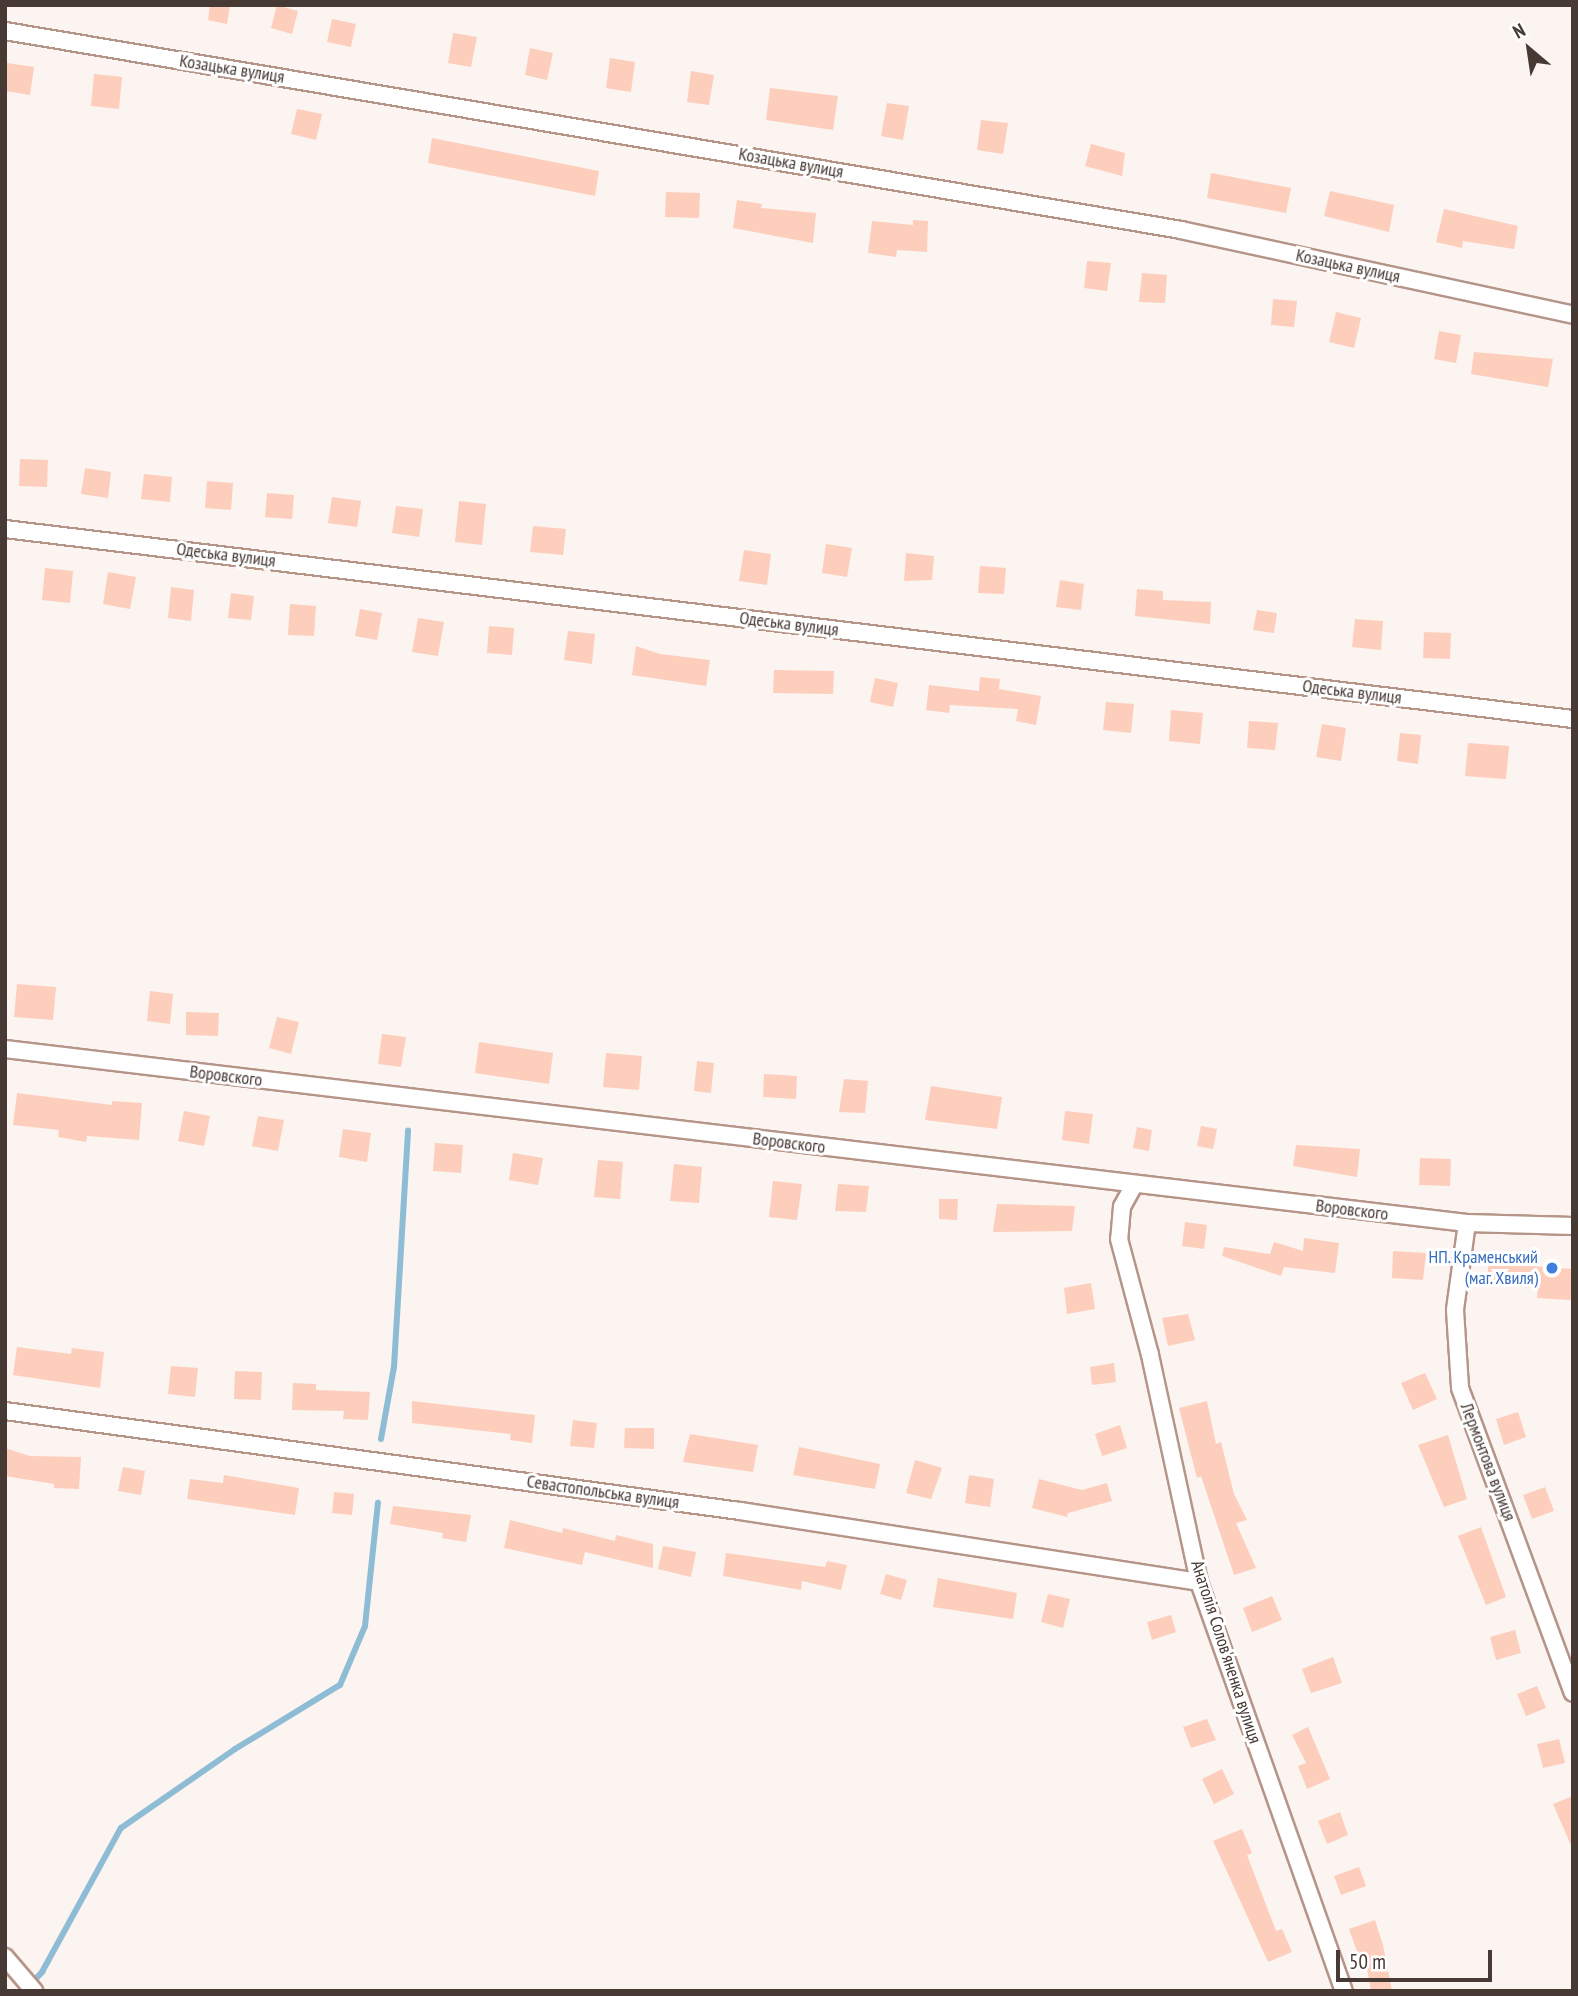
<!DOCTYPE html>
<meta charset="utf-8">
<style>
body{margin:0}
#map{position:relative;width:1578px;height:1996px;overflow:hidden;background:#fbf4f1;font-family:"PT Sans Narrow",sans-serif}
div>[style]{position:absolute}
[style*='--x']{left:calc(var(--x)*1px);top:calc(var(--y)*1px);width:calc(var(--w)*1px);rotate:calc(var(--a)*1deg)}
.stream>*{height:6px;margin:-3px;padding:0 3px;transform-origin:3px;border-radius:3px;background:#8fbcd5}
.building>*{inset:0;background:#fecebc}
.roads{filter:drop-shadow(2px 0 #b69589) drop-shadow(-2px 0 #b69589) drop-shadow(0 2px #b69589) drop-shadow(0 -2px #b69589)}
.minor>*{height:16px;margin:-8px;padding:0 8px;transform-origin:8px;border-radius:8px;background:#fff}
.dots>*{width:19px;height:19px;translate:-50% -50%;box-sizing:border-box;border:4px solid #fff;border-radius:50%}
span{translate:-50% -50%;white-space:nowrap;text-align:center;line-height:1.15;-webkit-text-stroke:6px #fff;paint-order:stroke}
.street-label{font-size:18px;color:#473934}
.shop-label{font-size:18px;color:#366cbe}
.right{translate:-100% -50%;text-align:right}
.frame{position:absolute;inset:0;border:7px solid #473934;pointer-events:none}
.north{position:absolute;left:1494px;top:14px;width:70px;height:70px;-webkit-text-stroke:5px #fff;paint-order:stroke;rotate:331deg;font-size:19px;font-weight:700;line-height:28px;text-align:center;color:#473934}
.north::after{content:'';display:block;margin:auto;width:24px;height:32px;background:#473934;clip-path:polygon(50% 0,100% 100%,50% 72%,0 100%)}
.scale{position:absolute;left:1336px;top:1950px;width:156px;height:32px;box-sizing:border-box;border:4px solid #473934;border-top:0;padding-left:9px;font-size:21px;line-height:24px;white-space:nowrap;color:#473934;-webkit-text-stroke:5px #fff;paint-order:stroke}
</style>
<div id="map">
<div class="stream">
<div style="--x:381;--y:1439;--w:73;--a:-79.8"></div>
<div style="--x:394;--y:1367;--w:237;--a:-86.6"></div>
<div style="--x:30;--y:1985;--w:18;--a:-47"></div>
<div style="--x:42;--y:1972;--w:164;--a:-61.3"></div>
<div style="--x:121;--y:1828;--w:139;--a:-34.7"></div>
<div style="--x:235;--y:1749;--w:123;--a:-31.4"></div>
<div style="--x:340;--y:1685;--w:64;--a:-67"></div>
<div style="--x:365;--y:1626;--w:124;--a:-84"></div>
</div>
<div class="building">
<div style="clip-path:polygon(210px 5px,230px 5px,227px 24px,208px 20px)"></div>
<div style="clip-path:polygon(277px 5px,298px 11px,292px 34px,271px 28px)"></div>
<div style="clip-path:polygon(332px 19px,356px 24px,351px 47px,327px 42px)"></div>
<div style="clip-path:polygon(453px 33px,477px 37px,471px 67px,448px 63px)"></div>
<div style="clip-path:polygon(530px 48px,553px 53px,547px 80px,525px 75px)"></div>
<div style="clip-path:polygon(610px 58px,635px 62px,631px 92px,606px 88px)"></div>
<div style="clip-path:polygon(7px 63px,34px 67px,30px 95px,5px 91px)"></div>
<div style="clip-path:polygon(691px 71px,714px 75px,709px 105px,687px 102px)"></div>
<div style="clip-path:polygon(94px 74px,122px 77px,119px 109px,91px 106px)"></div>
<div style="clip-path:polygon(770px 88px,838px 96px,833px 130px,766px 120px)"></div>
<div style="clip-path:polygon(887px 103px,909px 106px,903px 140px,881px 136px)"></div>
<div style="clip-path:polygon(297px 109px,322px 114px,316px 140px,291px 134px)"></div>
<div style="clip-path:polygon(981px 120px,1008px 123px,1003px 154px,977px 150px)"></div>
<div style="clip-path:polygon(432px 138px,599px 171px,595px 196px,428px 163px)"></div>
<div style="clip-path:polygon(1091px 144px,1125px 153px,1122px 176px,1085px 166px)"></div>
<div style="clip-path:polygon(1211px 173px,1291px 188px,1286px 213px,1207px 198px)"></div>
<div style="clip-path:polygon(1330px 191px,1394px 205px,1389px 232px,1324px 216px)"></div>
<div style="clip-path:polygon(666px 192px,700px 193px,699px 218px,665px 217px)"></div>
<div style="clip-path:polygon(737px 200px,762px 204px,761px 208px,816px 213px,813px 243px,733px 228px)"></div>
<div style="clip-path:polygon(1444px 209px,1518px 226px,1514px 249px,1463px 241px,1462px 248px,1436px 242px)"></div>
<div style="clip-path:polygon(913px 220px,928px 221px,927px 252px,897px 250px,896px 257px,868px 253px,872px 221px,913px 225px)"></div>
<div style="clip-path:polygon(1087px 261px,1111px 263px,1107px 291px,1084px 288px)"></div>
<div style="clip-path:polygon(1142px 273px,1167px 275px,1165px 303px,1139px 302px)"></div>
<div style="clip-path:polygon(1273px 299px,1297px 301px,1294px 327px,1271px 325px)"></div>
<div style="clip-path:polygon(1336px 312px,1361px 318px,1354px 348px,1329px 342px)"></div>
<div style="clip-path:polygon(1439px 331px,1461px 335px,1456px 363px,1434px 359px)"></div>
<div style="clip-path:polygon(1474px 352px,1553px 359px,1548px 387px,1471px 374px)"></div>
<div style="clip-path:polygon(20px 459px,48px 460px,47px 487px,19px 486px)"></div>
<div style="clip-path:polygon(85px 468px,111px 472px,108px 498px,81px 494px)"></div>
<div style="clip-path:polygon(144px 474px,172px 477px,170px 502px,141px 499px)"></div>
<div style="clip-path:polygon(207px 481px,233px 483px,231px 510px,205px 508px)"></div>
<div style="clip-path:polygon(267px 493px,294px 495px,292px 519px,265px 517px)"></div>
<div style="clip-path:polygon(332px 497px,361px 501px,357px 527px,328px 523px)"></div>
<div style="clip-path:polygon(459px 501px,486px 504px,482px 545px,455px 542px)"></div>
<div style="clip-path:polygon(396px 506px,423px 509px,419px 537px,392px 533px)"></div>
<div style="clip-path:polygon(533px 526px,566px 529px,563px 555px,530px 552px)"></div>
<div style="clip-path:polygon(826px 544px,852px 548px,847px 577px,822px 573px)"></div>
<div style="clip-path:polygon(744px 550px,771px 554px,767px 585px,739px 581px)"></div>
<div style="clip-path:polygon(906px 553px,934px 556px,932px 580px,904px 581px)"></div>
<div style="clip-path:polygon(980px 566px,1006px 568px,1004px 594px,978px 593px)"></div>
<div style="clip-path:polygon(45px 568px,73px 571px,70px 603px,42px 600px)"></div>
<div style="clip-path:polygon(108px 572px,136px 577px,130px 609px,103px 604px)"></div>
<div style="clip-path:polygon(1060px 580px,1084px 584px,1081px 610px,1056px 607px)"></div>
<div style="clip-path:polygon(171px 587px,194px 590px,191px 621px,168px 618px)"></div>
<div style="clip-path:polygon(1137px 589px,1163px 591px,1163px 600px,1211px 602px,1210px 624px,1135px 616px)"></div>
<div style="clip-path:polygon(231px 593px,254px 596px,251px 620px,228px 618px)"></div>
<div style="clip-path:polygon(290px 604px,316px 606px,314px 636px,288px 635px)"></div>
<div style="clip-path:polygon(360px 609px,382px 613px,377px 640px,355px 636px)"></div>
<div style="clip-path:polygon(1257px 610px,1277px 613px,1274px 633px,1253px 630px)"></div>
<div style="clip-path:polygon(418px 618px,444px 622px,438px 656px,412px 652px)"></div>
<div style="clip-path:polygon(1355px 619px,1383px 621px,1381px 650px,1352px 647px)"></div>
<div style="clip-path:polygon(489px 626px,514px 628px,512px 655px,487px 653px)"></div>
<div style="clip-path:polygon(568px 631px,595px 634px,592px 664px,564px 660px)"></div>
<div style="clip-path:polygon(1424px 632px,1451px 633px,1450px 659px,1423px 658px)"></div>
<div style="clip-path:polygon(636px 646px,660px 654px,710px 660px,706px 686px,632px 675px)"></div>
<div style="clip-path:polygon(774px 670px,834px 671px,833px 694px,773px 693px)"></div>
<div style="clip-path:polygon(980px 677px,1000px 679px,999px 689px,1041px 696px,1036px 725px,1016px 721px,1018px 709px,950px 705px,949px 713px,926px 710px,929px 685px,979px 691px)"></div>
<div style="clip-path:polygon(875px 678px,898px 683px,893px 707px,870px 702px)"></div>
<div style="clip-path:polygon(1106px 702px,1134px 704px,1131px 733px,1103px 730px)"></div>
<div style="clip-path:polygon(1171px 710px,1203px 713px,1200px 744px,1169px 741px)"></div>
<div style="clip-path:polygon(1249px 721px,1278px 723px,1275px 750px,1247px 748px)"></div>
<div style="clip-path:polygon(1322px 724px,1346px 728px,1341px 761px,1316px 757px)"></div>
<div style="clip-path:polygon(1400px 733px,1421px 735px,1418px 764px,1397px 761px)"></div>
<div style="clip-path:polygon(1468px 743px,1509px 746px,1506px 779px,1465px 776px)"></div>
<div style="clip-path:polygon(17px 984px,56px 987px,53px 1020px,14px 1017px)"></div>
<div style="clip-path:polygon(150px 991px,173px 994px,170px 1024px,147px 1021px)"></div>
<div style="clip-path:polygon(186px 1012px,219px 1013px,218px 1036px,186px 1035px)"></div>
<div style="clip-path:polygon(277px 1017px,299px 1022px,291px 1054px,269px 1048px)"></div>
<div style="clip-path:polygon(382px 1034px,406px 1037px,401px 1067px,378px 1064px)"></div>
<div style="clip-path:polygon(479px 1042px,553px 1053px,549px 1084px,475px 1073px)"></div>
<div style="clip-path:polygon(606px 1053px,642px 1056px,639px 1090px,603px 1087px)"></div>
<div style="clip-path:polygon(697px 1061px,714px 1063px,711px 1093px,694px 1091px)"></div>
<div style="clip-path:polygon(764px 1074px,797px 1076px,796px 1099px,763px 1097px)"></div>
<div style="clip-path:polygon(844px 1079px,868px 1081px,865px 1113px,839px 1112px)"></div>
<div style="clip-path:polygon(931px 1086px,1002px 1097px,997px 1129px,925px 1120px)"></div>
<div style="clip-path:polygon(17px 1093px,112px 1105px,112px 1101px,142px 1103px,139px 1140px,87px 1136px,86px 1142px,58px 1137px,59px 1130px,13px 1125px)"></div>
<div style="clip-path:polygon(184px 1111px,210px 1116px,204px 1146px,178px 1141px)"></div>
<div style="clip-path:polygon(1065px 1111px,1093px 1114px,1089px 1144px,1062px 1140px)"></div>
<div style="clip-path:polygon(258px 1116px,284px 1120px,278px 1151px,252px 1146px)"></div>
<div style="clip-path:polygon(1201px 1126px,1217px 1129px,1213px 1149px,1197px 1146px)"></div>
<div style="clip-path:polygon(1137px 1127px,1152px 1130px,1149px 1151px,1133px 1148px)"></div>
<div style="clip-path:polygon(343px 1129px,371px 1133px,367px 1162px,339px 1157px)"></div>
<div style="clip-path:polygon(435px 1143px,463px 1145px,461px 1173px,433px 1171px)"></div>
<div style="clip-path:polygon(1296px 1145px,1360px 1149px,1357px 1177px,1293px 1166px)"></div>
<div style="clip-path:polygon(513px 1153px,543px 1158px,538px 1185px,509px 1180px)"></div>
<div style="clip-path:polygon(1420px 1158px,1451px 1159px,1450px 1186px,1419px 1185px)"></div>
<div style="clip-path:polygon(598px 1160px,623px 1162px,620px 1199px,594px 1197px)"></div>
<div style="clip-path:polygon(674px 1164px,702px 1167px,699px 1203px,670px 1201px)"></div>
<div style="clip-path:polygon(773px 1181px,802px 1184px,797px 1220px,769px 1217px)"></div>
<div style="clip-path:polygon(838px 1184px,869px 1186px,866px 1212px,835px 1211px)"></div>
<div style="clip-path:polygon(939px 1199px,958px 1199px,957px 1220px,939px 1219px)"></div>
<div style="clip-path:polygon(997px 1204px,1075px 1206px,1072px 1231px,993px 1232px)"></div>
<div style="clip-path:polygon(1185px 1222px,1207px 1225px,1204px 1249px,1182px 1246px)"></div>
<div style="clip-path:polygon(1304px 1238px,1339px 1243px,1335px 1273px,1284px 1267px,1281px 1276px,1222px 1256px,1224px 1247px,1270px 1254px,1274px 1242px,1303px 1251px)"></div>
<div style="clip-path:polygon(1393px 1251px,1426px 1253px,1423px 1280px,1392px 1278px)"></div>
<div style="clip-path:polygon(1488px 1263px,1573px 1269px,1571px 1300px,1537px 1298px,1538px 1288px,1488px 1284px)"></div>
<div style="clip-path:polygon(1091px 1283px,1095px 1309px,1067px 1314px,1064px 1288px)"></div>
<div style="clip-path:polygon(1188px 1314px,1195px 1340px,1168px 1346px,1162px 1318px)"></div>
<div style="clip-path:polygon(17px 1347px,71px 1354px,72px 1348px,104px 1352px,100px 1388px,13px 1375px)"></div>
<div style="clip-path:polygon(1114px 1363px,1116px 1382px,1092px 1385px,1090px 1367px)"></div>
<div style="clip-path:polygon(171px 1366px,198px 1368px,195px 1397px,168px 1394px)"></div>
<div style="clip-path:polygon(235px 1371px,262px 1372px,261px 1400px,234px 1399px)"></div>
<div style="clip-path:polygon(1425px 1373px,1437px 1399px,1413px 1410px,1401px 1383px)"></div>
<div style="clip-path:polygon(293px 1383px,316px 1384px,316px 1390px,370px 1392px,368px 1420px,343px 1419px,344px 1411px,292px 1410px)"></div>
<div style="clip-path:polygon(412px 1401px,535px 1415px,532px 1443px,510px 1440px,511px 1434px,412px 1423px)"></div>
<div style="clip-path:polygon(1207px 1401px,1216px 1444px,1221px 1442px,1234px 1494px,1247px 1520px,1236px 1523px,1256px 1568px,1234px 1575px,1201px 1476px,1197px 1478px,1179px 1408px)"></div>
<div style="clip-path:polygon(1518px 1412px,1526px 1437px,1504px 1445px,1496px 1419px)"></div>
<div style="clip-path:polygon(573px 1420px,597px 1423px,594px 1448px,570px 1446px)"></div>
<div style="clip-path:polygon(1120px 1425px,1127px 1448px,1102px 1456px,1095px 1434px)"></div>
<div style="clip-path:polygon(625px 1428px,654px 1428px,654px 1449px,624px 1448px)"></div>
<div style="clip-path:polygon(690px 1434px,758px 1445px,753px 1472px,683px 1462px)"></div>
<div style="clip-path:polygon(1448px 1435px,1467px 1499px,1444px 1507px,1418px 1445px)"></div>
<div style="clip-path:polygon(799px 1447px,880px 1464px,875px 1489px,793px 1475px)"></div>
<div style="clip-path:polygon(5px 1448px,30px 1456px,81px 1457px,79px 1489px,54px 1488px,54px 1484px,5px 1476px)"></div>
<div style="clip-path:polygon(915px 1460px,942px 1468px,931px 1499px,906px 1493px)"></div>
<div style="clip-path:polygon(123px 1467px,145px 1471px,141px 1495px,118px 1491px)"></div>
<div style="clip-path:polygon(224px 1475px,299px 1488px,295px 1515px,187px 1499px,190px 1479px,223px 1483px)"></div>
<div style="clip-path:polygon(969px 1475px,994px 1479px,990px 1507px,965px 1503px)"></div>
<div style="clip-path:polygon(1039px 1479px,1082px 1490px,1107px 1483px,1112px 1501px,1068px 1513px,1067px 1517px,1032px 1508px)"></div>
<div style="clip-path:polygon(1545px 1487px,1554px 1511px,1532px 1519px,1523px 1495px)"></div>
<div style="clip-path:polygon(334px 1492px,354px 1494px,352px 1515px,332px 1513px)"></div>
<div style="clip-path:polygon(393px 1506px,471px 1515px,466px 1542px,442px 1538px,443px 1533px,390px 1524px)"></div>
<div style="clip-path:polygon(510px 1520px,562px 1533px,563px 1528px,615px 1541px,616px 1535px,653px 1544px,653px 1568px,585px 1552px,582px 1565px,504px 1548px)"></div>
<div style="clip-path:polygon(1481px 1527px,1506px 1597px,1486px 1605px,1458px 1536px)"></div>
<div style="clip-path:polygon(663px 1546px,696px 1552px,691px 1577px,658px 1569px)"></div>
<div style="clip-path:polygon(726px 1553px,825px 1567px,827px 1561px,847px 1565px,841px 1590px,802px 1581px,801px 1590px,723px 1576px)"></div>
<div style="clip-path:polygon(886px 1574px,907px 1580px,901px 1600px,880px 1594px)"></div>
<div style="clip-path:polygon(938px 1578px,1017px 1593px,1013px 1619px,933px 1607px)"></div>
<div style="clip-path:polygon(1048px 1594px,1070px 1599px,1063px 1628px,1041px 1622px)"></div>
<div style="clip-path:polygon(1272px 1596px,1282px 1620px,1252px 1632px,1243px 1608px)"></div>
<div style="clip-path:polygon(1171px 1615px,1176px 1632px,1152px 1640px,1147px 1622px)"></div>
<div style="clip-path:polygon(1515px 1630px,1521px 1653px,1496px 1660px,1490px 1637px)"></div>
<div style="clip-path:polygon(1333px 1657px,1342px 1683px,1311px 1693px,1302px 1669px)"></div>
<div style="clip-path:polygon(1537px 1686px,1546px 1708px,1526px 1716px,1517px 1694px)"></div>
<div style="clip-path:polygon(1207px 1719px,1216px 1740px,1191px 1748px,1183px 1727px)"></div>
<div style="clip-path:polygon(1308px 1727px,1330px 1779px,1307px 1789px,1298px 1766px,1306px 1763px,1292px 1735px)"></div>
<div style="clip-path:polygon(1559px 1739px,1565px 1763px,1543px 1768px,1537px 1744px)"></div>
<div style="clip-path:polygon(1222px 1769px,1234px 1794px,1214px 1804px,1202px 1779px)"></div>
<div style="clip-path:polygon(1573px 1796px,1573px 1850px,1553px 1804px)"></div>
<div style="clip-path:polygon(1340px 1812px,1348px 1835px,1327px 1844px,1318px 1821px)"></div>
<div style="clip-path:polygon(1242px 1829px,1252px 1853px,1247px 1855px,1276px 1931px,1282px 1929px,1292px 1952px,1268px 1962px,1213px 1841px)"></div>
<div style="clip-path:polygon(1359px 1867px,1366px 1886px,1341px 1895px,1334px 1876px)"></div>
<div style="clip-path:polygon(1375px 1920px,1383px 1945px,1392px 1991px,1371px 1991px,1364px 1952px,1358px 1954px,1349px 1929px)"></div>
</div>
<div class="roads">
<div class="minor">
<div style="--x:5;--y:31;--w:1193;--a:9.6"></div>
<div style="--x:1181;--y:230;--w:401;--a:12.2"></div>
<div style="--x:5;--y:529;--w:1579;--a:6.91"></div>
<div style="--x:5;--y:1049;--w:1472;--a:6.79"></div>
<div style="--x:1467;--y:1223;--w:106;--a:1.6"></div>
<div style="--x:1134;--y:1185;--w:25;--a:119"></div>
<div style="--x:1122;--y:1207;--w:32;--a:95"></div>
<div style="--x:1119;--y:1239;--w:120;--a:75"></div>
<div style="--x:1150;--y:1355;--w:232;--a:77.8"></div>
<div style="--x:1199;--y:1582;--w:434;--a:70.5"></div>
<div style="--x:1467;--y:1223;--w:88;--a:97.9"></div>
<div style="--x:1455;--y:1310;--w:78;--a:86.3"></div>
<div style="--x:1460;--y:1388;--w:325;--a:69.7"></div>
<div style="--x:5;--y:1411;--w:742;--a:7.75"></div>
<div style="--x:740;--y:1511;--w:464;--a:8.8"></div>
<div style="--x:5;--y:1957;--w:45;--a:49.5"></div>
</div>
</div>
<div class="dots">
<div style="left:1552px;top:1268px;background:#3f7fe0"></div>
</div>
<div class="street-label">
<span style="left:232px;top:69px;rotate:9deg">Козацька вулиця</span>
<span style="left:791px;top:163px;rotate:10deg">Козацька вулиця</span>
<span style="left:1348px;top:266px;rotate:12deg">Козацька вулиця</span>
<span style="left:226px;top:555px;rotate:7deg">Одеська вулиця</span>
<span style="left:789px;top:624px;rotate:7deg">Одеська вулиця</span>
<span style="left:1352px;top:692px;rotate:7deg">Одеська вулиця</span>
<span style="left:226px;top:1076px;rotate:7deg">Воровского</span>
<span style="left:789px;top:1143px;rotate:7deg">Воровского</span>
<span style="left:1352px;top:1210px;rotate:7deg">Воровского</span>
<span style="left:1488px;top:1462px;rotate:69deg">Лермонтова вулиця</span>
<span style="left:603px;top:1492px;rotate:8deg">Севастопольська вулиця</span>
<span style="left:1226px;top:1652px;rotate:72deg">Анатолія Солов'яненка вулиця</span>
</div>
<div class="shop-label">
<span class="right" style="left:1538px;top:1268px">НП. Краменський<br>(маг. Хвиля)</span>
</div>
<div class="frame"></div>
<div class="north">N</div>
<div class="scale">50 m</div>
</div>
